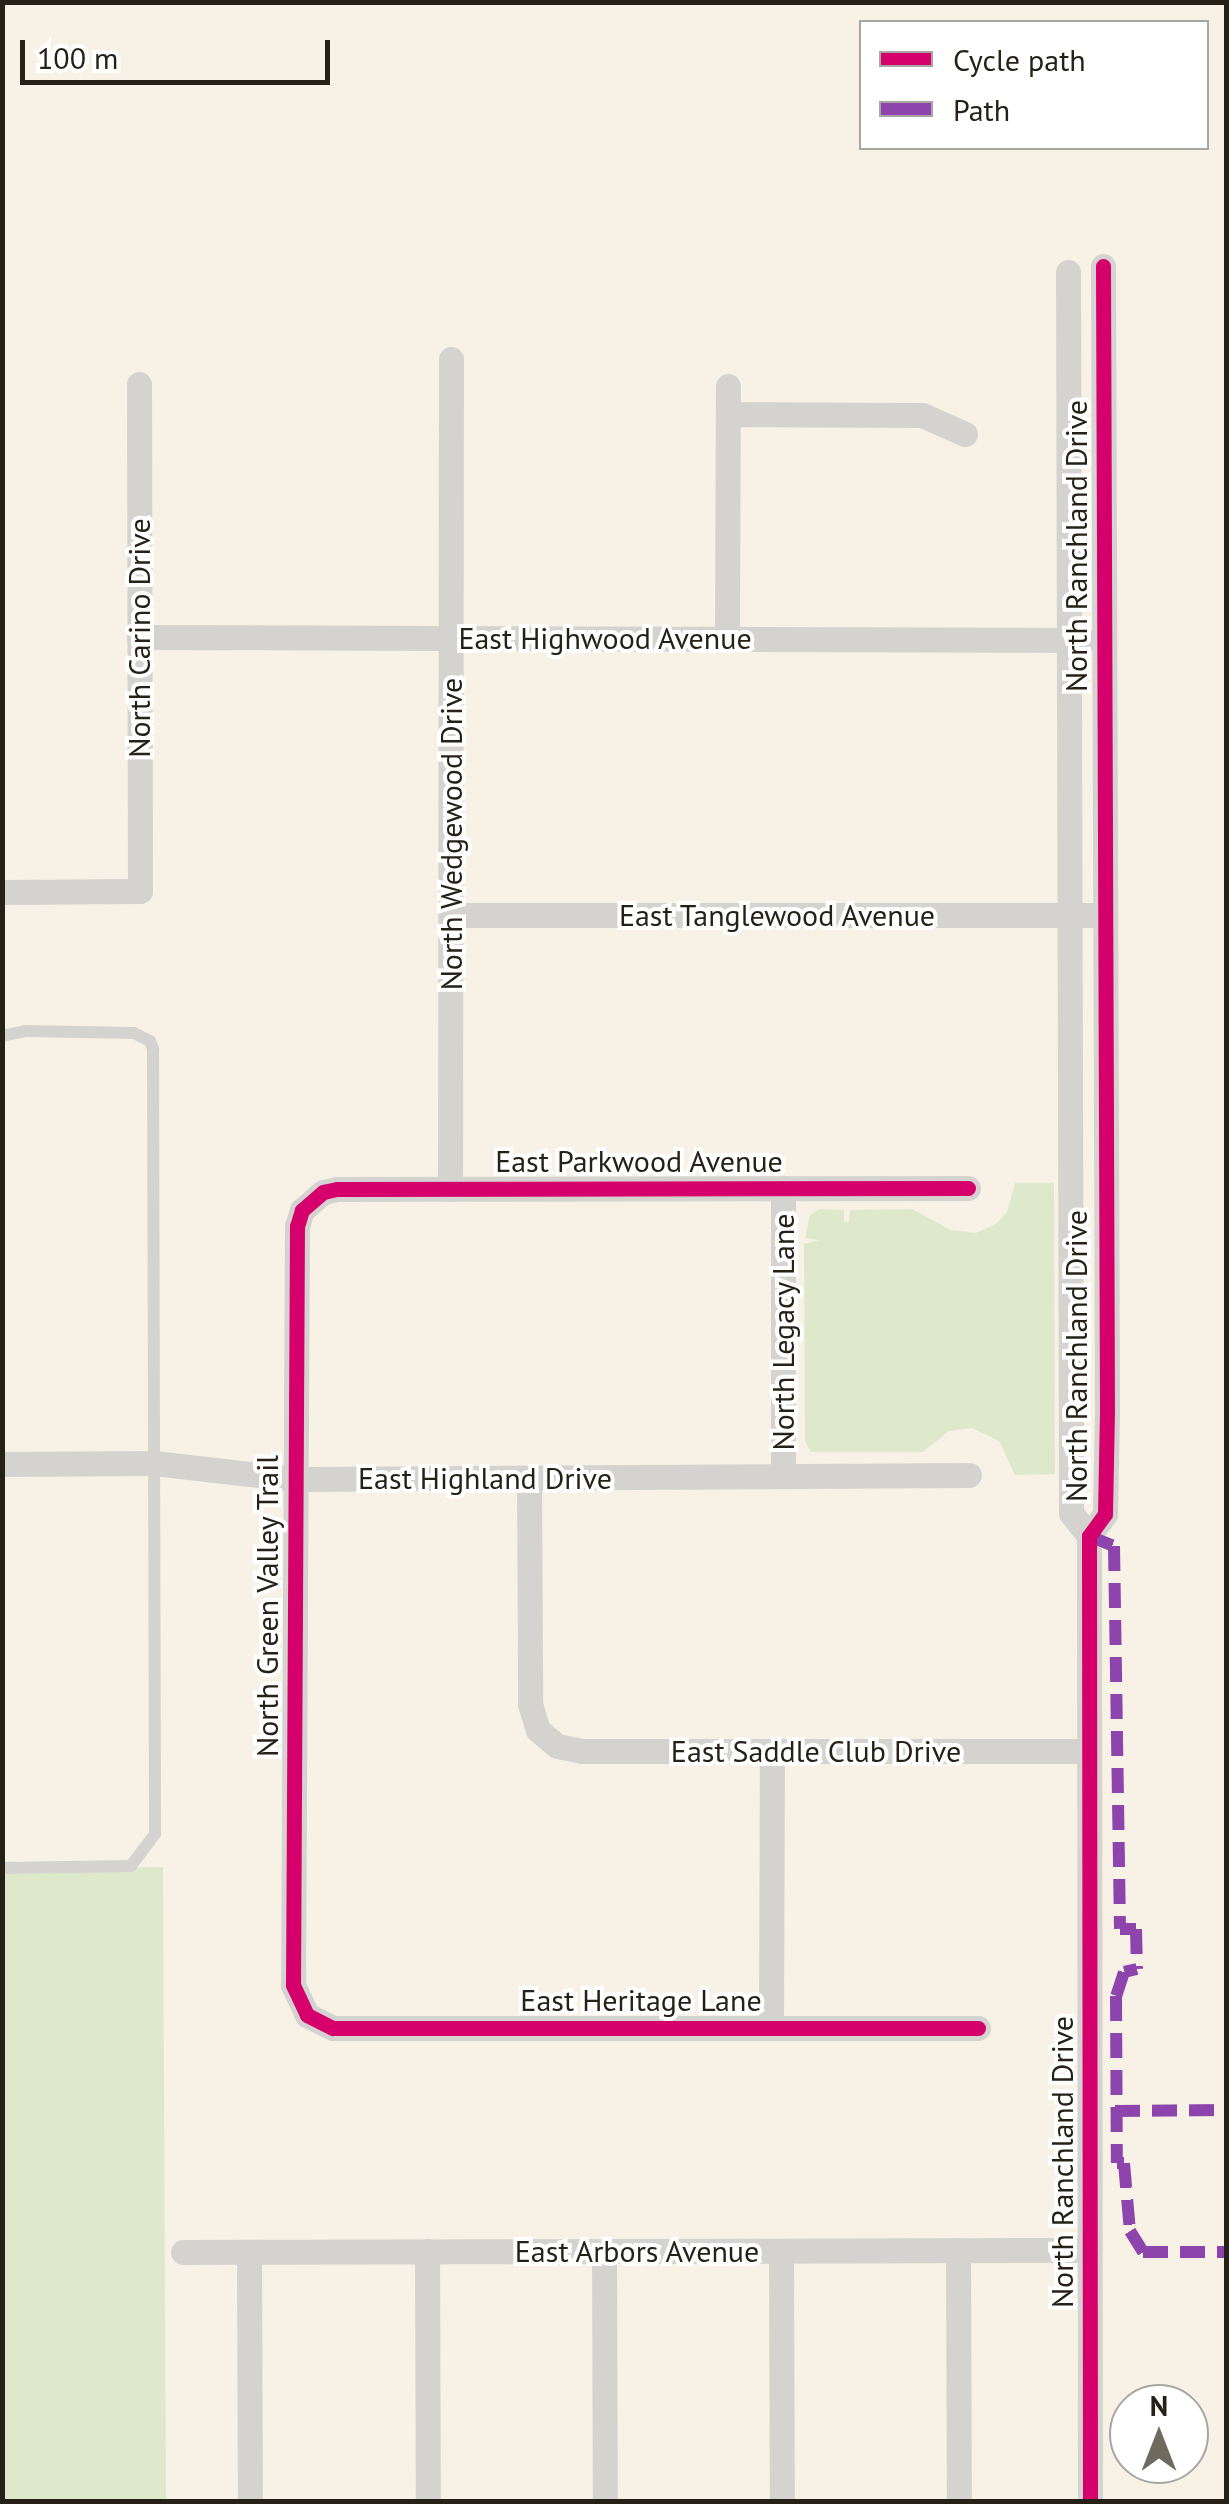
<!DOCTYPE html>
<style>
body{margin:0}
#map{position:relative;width:1229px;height:2504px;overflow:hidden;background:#f7f2e5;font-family:"PT Sans",sans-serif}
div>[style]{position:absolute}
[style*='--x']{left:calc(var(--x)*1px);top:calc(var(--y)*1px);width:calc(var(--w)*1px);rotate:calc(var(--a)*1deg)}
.green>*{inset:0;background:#dee9cc}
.service>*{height:12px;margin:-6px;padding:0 6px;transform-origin:6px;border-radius:6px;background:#d5d3d0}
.minor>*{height:25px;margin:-12.5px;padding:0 12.5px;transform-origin:12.5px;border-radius:12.5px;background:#d5d3d0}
.quiet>*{height:12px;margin-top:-6px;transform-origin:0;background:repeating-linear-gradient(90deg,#8e44ad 0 25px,transparent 0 37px)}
.cycleway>*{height:15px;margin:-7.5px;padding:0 7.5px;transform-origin:7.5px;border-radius:7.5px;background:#d6006c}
span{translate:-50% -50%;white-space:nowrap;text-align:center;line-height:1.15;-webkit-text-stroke:8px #fff;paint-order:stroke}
.street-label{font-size:30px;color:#252116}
.frame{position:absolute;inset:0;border:5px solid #252116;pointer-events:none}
.legend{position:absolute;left:859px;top:20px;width:350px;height:130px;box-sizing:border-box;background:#fff;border:2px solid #a8a6a2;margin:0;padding:12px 18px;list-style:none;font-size:30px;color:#252116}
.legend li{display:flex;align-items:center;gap:20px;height:50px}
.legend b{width:50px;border:2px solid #a8a6a2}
.north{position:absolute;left:1109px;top:2384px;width:100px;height:100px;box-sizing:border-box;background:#fff;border:2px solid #a8a6a2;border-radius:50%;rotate:0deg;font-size:28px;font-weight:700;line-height:40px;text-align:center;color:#252116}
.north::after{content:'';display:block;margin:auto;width:35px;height:45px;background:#6e6a5e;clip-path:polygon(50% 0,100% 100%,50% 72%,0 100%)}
.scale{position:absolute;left:20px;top:40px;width:310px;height:45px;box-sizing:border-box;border:5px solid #252116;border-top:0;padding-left:12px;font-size:30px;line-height:35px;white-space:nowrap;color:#252116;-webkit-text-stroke:8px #fff;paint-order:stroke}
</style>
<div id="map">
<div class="green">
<div style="clip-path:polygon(1015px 1183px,1054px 1183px,1055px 1474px,1015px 1475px,999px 1441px,972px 1428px,949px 1431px,923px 1452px,811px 1452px,805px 1441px,804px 1244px,819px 1240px,805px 1238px,810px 1215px,820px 1209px,844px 1210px,844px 1222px,849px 1222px,850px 1210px,912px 1209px,951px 1230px,976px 1233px,997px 1223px,1007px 1212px)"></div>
<div style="clip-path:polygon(163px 1867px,166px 2501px,3px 2501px,2px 1870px)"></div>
</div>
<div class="service">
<div style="--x:2;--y:1036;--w:24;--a:-12"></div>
<div style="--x:25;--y:1031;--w:109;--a:1.1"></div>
<div style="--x:134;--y:1033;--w:18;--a:27"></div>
<div style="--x:150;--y:1041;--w:9;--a:69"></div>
<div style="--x:153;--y:1049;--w:785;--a:89.85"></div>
<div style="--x:155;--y:1834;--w:40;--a:127"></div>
<div style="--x:131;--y:1866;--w:129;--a:179.1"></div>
</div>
<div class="minor">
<div style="--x:1068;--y:272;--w:1241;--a:89.86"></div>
<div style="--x:1071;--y:1513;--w:29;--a:52"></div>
<div style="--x:728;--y:414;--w:194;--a:0.3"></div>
<div style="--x:922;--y:415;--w:47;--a:23.8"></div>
<div style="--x:139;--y:637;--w:945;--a:0.18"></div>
<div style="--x:727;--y:637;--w:251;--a:-89.8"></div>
<div style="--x:2;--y:892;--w:138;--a:-0.4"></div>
<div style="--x:140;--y:891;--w:507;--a:-90.11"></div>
<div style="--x:451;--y:915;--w:652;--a:0"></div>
<div style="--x:783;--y:1188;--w:288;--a:90"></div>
<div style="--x:968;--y:1188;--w:631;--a:179.91"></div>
<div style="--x:337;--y:1189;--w:14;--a:168"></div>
<div style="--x:323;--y:1192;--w:28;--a:139"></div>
<div style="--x:302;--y:1210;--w:17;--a:107"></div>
<div style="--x:297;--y:1226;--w:759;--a:90.3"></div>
<div style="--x:293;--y:1985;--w:33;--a:65"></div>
<div style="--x:307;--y:2015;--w:29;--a:27"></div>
<div style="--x:333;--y:2028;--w:645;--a:0"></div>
<div style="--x:450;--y:1189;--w:830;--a:-89.93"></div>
<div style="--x:2;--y:1464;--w:152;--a:-0.4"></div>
<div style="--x:154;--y:1463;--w:142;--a:6.5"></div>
<div style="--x:295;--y:1479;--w:674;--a:-0.34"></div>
<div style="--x:529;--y:1478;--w:226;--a:89.7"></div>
<div style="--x:530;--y:1704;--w:27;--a:73"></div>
<div style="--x:538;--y:1730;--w:25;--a:40"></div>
<div style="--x:557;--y:1746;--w:25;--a:11"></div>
<div style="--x:582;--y:1751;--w:506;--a:0"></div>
<div style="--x:771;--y:2027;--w:276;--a:-89.8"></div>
<div style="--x:958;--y:2250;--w:252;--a:89.8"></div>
<div style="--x:427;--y:2251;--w:251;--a:89.8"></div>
<div style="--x:604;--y:2251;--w:251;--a:89.8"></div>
<div style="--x:781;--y:2251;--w:251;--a:89.8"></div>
<div style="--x:183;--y:2252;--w:907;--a:-0.13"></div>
<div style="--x:249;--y:2252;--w:250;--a:89.8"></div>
<div style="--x:1090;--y:2502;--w:966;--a:-90.06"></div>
<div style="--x:1089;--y:1536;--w:27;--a:-54"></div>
<div style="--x:1105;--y:1514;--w:101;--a:-88.9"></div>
<div style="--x:1107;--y:1413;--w:1147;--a:-90.2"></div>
</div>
<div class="quiet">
<div style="--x:1089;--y:1536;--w:27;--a:22"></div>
<div style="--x:1114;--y:1546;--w:383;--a:89.1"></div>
<div style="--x:1120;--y:1929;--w:16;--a:0"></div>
<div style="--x:1136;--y:1929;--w:40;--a:88.6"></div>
<div style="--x:1137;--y:1969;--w:13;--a:167"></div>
<div style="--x:1124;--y:1972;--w:25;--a:108"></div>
<div style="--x:1116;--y:1996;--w:167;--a:89.7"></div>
<div style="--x:1117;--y:2163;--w:7;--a:0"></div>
<div style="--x:1124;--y:2163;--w:68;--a:85"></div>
<div style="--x:1130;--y:2231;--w:25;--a:58"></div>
<div style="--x:1143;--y:2252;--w:83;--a:0"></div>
<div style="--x:1115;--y:2111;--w:111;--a:-0.5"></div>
</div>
<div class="cycleway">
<div style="--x:968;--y:1188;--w:631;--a:179.91"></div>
<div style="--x:337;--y:1189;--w:14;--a:168"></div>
<div style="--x:323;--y:1192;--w:28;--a:139"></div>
<div style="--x:302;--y:1210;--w:17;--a:107"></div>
<div style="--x:297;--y:1226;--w:759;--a:90.3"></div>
<div style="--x:293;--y:1985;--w:33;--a:65"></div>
<div style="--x:307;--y:2015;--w:29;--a:27"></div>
<div style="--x:333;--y:2028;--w:645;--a:0"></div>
<div style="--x:1090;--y:2502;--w:966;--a:-90.06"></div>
<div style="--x:1089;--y:1536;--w:27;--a:-54"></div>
<div style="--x:1105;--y:1514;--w:101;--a:-88.9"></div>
<div style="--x:1107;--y:1413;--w:1147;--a:-90.2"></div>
</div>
<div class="street-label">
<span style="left:1076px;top:546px;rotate:-90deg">North Ranchland Drive</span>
<span style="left:139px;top:638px;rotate:-90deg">North Carino Drive</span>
<span style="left:605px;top:638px">East Highwood Avenue</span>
<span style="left:451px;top:834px;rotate:-90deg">North Wedgewood Drive</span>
<span style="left:777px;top:915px">East Tanglewood Avenue</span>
<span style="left:639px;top:1161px">East Parkwood Avenue</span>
<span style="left:783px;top:1332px;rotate:-90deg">North Legacy Lane</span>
<span style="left:1076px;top:1356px;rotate:-90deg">North Ranchland Drive</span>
<span style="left:485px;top:1478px">East Highland Drive</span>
<span style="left:267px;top:1606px;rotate:-90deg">North Green Valley Trail</span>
<span style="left:816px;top:1751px">East Saddle Club Drive</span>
<span style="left:641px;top:2000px">East Heritage Lane</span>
<span style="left:1062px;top:2162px;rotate:-90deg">North Ranchland Drive</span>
<span style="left:637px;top:2251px">East Arbors Avenue</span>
</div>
<div class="frame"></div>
<ul class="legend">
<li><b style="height:12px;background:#d6006c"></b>Cycle path</li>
<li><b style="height:12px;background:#8e44ad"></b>Path</li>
</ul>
<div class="north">N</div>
<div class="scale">100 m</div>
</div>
